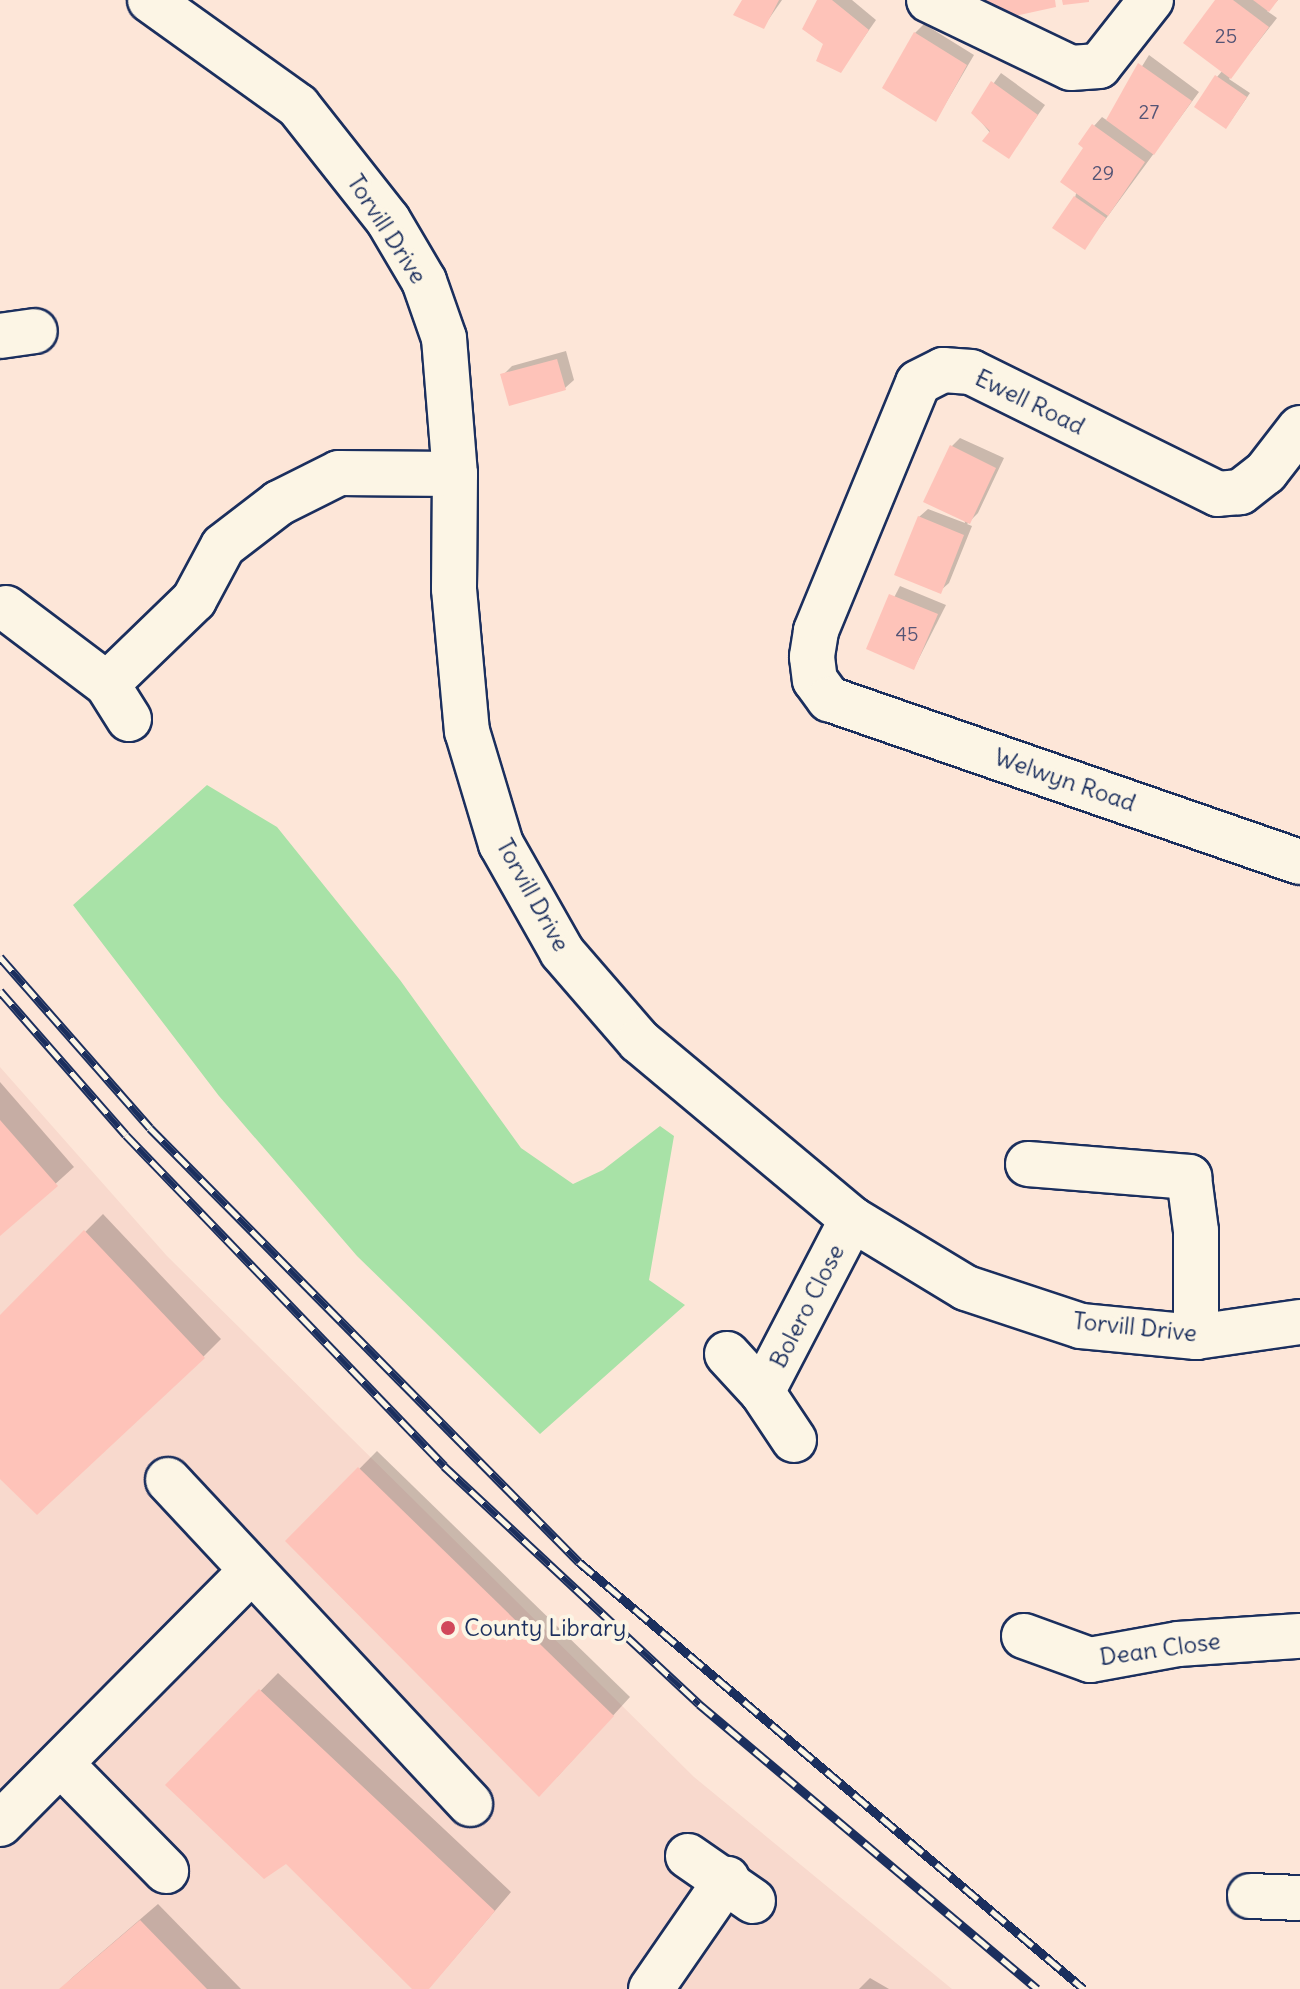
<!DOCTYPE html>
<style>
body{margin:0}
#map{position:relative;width:1300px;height:1989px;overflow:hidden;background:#fde6d8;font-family:Delius,sans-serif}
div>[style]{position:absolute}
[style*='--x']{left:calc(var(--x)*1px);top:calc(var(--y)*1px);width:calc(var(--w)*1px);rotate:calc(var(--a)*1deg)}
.built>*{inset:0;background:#f8d9cd}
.green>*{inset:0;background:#a8e2a7}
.shadow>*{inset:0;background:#0003}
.building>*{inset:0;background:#fec3b9}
.roads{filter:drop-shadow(2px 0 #1b2f5e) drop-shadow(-2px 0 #1b2f5e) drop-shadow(0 2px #1b2f5e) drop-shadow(0 -2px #1b2f5e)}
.minor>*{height:44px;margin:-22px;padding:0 22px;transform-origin:22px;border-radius:22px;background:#fcf5e5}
.rail>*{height:9px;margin-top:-4.5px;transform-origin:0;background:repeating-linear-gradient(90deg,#fcf5e5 0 18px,#1b2f5e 0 36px);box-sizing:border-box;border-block:2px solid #1b2f5e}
.dots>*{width:22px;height:22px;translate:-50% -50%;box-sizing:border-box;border:4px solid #fcf5e5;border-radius:50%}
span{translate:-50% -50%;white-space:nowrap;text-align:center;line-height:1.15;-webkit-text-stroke:8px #fcf5e5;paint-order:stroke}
.number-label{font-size:20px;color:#545475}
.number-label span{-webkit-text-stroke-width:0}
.street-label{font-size:24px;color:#1b2f5e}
.poi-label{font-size:24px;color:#1b2f5e}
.left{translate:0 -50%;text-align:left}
</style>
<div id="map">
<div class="built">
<div style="clip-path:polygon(0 1067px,167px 1256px,694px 1777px,952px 1989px,0 1989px)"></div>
</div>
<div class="green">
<div style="clip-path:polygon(207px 785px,277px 827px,400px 980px,521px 1148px,573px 1184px,603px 1170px,660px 1126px,674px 1136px,649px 1280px,685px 1305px,540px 1434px,357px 1256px,219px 1096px,73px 905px)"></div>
</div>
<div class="shadow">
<div style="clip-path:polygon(744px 0,782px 0,764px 26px)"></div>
<div style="clip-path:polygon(819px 0,852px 0,876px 20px,841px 70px,826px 43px)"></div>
<div style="clip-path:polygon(1217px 0,1278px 0,1267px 11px,1277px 18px,1229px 79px,1250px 93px,1230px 122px,1217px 77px,1223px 70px)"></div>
<div style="clip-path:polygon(924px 24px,974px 55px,936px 120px,915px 33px)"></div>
<div style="clip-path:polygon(1149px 55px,1199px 92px,1088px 243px,1075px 198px,1086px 148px,1094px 126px,1102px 117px,1108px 121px)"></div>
<div style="clip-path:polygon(1001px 73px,1045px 105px,1009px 156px,973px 112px)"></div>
<div style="clip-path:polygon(566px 351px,574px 380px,565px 388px,503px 375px,512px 366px)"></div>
<div style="clip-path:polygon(960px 438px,1004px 458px,978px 513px,967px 524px,972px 526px,949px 583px,940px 591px,919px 517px,928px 509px,965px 523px,951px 447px)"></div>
<div style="clip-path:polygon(900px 586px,946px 605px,914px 668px,868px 648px)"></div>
<div style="clip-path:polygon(0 1082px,74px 1167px,0 1234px)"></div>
<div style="clip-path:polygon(103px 1214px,221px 1339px,203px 1357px,0 1476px,0 1318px)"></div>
<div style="clip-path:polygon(377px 1451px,630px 1697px,557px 1777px,288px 1541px)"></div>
<div style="clip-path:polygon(278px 1673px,511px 1892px,428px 1989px,415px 1989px,286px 1861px,168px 1785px)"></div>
<div style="clip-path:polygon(158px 1904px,241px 1989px,61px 1989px,73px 1977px)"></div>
<div style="clip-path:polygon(870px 1978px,889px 1989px,859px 1989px)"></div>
</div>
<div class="building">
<div style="clip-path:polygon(742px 0,779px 0,764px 29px,733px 15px)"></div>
<div style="clip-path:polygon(817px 0,832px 0,869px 30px,841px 73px,816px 61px,823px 44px,802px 29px)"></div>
<div style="clip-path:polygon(981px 0,1055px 0,1056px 7px,1010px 17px)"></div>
<div style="clip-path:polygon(1062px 0,1089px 0,1089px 2px,1063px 5px)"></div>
<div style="clip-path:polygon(1215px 0,1233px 0,1269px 27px,1231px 79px,1183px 43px)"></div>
<div style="clip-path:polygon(1253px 0,1278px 0,1269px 12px)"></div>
<div style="clip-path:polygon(914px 32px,967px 65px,936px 122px,882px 88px)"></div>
<div style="clip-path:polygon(1138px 63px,1192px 101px,1154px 155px,1106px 120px)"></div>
<div style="clip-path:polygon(1215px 75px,1247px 97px,1226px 129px,1194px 107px)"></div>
<div style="clip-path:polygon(991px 81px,1038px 115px,1009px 159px,982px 141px,990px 131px,971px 113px)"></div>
<div style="clip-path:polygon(1092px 124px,1145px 162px,1108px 216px,1060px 182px,1083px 148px,1078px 144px)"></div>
<div style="clip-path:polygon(1074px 196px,1106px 218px,1085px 250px,1052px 228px)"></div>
<div style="clip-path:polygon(557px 359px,566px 390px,509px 406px,500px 374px)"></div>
<div style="clip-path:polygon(950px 445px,996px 468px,970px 524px,923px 502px)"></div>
<div style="clip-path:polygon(918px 516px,964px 535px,941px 594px,894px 575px)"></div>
<div style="clip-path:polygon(889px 594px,938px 614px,914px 670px,866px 649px)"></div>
<div style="clip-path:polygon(0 1120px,58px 1186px,0 1236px)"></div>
<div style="clip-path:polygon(84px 1230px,205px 1358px,37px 1515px,0 1479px,0 1315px)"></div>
<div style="clip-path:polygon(358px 1467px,614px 1716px,539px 1797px,285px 1541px)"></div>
<div style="clip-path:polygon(259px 1689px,495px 1911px,429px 1989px,412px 1989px,286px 1864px,264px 1879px,165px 1785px)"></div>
<div style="clip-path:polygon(140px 1920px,207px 1989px,59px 1989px)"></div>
</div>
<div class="roads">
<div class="minor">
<div style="--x:150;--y:0;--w:182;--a:35.6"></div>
<div style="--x:298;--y:106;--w:145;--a:51.7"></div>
<div style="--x:388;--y:220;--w:71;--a:59.5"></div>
<div style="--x:424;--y:281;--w:60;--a:70.7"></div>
<div style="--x:444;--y:338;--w:136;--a:85.4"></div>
<div style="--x:455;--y:474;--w:115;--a:90.5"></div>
<div style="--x:454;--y:589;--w:143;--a:84.8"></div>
<div style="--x:467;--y:731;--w:118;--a:73.3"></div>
<div style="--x:501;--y:844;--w:124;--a:60.5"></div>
<div style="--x:562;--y:952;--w:118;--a:49.1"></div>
<div style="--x:639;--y:1041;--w:278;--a:39.9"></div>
<div style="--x:852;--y:1219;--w:133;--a:31.2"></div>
<div style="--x:966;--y:1288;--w:121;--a:18.3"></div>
<div style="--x:1081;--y:1326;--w:116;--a:5.5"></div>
<div style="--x:1196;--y:1337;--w:105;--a:-8.2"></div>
<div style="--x:929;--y:0;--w:157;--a:25.6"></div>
<div style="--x:1071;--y:68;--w:28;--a:-4"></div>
<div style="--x:1099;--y:66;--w:84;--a:-51.8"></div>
<div style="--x:0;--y:336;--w:35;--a:-8"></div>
<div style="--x:1300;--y:428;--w:56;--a:127.7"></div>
<div style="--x:1266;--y:472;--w:33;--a:142"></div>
<div style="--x:1240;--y:492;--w:22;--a:175"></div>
<div style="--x:1218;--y:494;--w:275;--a:-153.7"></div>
<div style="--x:971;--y:372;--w:28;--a:-176"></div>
<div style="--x:943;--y:370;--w:28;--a:153"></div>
<div style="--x:918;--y:383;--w:268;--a:112.4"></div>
<div style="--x:816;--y:631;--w:26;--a:99"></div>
<div style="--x:812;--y:657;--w:23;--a:83"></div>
<div style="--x:815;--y:680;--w:24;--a:54"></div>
<div style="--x:829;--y:699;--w:498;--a:19.1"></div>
<div style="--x:6;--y:608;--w:126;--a:37"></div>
<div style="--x:129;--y:719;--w:41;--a:-122.2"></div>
<div style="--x:107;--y:684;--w:121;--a:-44"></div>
<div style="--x:194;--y:600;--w:61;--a:-61.8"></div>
<div style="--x:223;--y:546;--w:71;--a:-37.5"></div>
<div style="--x:279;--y:503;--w:67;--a:-26.6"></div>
<div style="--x:339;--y:473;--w:116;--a:0.5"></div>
<div style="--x:1028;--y:1164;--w:162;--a:4.6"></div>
<div style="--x:1189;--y:1177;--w:54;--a:82.6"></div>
<div style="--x:1196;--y:1231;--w:106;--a:90"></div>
<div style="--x:727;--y:1354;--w:52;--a:47.4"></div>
<div style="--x:794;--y:1440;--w:58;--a:-123.7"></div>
<div style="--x:762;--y:1392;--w:195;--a:-62.5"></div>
<div style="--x:168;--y:1480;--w:443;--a:47"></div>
<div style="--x:1024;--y:1636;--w:70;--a:20"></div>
<div style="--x:1090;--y:1660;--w:89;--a:-10.3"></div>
<div style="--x:1178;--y:1644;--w:122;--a:-3.8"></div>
<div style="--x:61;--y:1764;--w:150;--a:45.5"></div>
<div style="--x:0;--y:1824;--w:355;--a:-45.2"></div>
<div style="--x:688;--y:1856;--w:79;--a:34.7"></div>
<div style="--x:1250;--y:1896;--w:50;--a:2.3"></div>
<div style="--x:651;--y:1989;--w:134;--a:-55.4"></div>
</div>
</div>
<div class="rail">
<div style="--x:0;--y:957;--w:227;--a:48.7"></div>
<div style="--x:150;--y:1128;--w:610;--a:45.33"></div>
<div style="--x:579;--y:1562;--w:661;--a:40.22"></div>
<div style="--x:0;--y:991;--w:191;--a:48.8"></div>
<div style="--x:126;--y:1135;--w:459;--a:46.1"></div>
<div style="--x:444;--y:1466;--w:349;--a:43"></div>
<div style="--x:699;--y:1704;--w:442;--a:40.1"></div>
</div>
<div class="dots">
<div style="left:448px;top:1628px;background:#d1495b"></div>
</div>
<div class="number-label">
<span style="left:1226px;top:35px">25</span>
<span style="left:1149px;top:111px">27</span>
<span style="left:1103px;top:172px">29</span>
<span style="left:907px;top:633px">45</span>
</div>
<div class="street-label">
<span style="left:387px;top:229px;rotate:57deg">Torvill Drive</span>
<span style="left:1030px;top:402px;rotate:26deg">Ewell Road</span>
<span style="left:1065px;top:780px;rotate:19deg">Welwyn Road</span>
<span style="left:533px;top:895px;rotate:61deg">Torvill Drive</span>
<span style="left:807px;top:1306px;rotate:-63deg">Bolero Close</span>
<span style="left:1135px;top:1327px;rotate:6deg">Torvill Drive</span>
<span style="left:1160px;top:1649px;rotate:-8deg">Dean Close</span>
</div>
<div class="poi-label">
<span class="left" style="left:464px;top:1628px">County Library</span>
</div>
</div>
